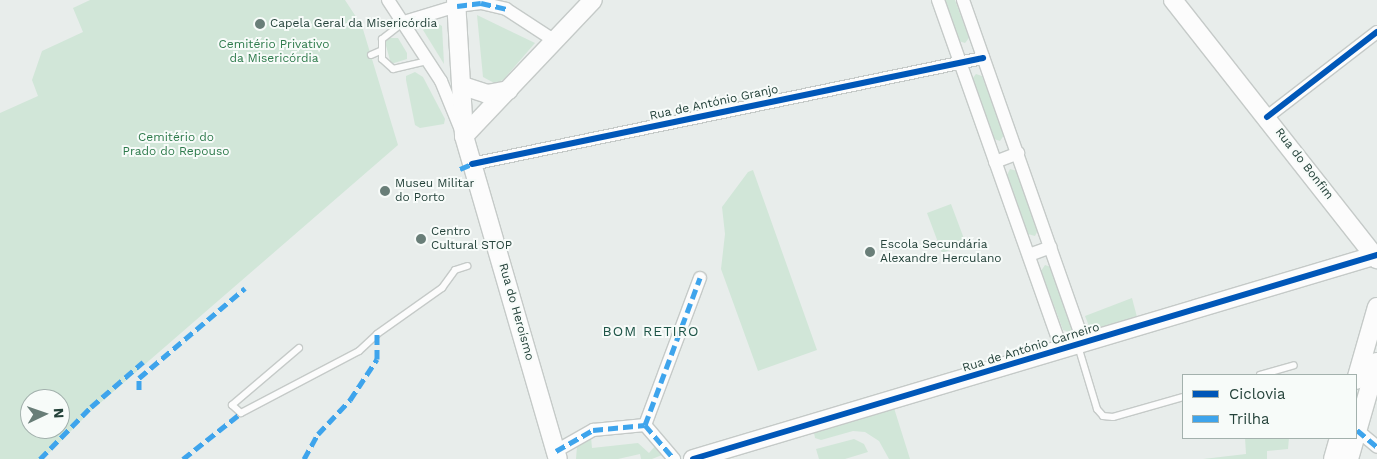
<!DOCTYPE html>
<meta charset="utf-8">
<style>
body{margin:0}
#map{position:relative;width:1377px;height:459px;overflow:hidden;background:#e8edeb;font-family:"Work Sans",sans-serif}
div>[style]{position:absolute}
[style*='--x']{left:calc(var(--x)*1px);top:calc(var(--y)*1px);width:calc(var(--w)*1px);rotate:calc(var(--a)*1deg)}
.green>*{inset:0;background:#d1e6d8}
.roads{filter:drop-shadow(1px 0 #c5cac8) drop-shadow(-1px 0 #c5cac8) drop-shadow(0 1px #c5cac8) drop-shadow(0 -1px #c5cac8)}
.lane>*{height:6px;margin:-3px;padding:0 3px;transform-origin:3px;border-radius:3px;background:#fcfcfc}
.street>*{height:12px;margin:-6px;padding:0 6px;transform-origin:6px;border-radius:6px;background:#fcfcfc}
.secondary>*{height:18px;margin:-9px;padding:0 9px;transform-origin:9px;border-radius:9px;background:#fcfcfc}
.quiet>*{height:5px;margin-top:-2.5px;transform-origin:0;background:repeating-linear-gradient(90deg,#3ea4ec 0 10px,transparent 0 15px)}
.cycleway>*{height:6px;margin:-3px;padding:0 3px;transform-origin:3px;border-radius:3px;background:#0057b8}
.dots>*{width:14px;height:14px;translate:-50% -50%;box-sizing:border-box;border:2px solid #f7fbf9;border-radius:50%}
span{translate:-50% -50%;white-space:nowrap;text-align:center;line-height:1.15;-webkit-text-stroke:4px #f7fbf9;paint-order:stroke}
.poi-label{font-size:12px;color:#24423a}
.left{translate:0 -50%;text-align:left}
.park-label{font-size:12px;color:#2d7a4b}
.street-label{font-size:12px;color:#24423a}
.neighbourhood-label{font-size:14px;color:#1f5548;letter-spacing:1px}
.legend{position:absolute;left:1182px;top:374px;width:175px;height:65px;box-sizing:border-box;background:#f7fbf9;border:1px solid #a3b1ad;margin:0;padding:6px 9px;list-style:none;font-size:15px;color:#24423a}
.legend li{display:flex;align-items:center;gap:10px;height:25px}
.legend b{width:25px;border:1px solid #a3b1ad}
.north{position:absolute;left:20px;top:389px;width:50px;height:50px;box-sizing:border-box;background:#f7fbf9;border:1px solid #a3b1ad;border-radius:50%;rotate:87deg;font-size:14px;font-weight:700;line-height:20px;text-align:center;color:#24423a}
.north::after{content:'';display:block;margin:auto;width:18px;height:22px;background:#697e78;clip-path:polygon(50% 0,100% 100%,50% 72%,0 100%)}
</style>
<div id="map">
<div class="green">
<div style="clip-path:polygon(evenodd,90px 0,345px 0,362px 26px,398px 145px,91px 411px,43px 459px,0 459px,0 113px,38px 96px,32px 80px,42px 51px,83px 32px,73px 8px,90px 0,30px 399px,60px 399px,60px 429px,30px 429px,30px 399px)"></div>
<div style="clip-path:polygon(944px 0,955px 0,969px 38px,965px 43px,959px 41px)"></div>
<div style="clip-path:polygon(477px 15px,535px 43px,504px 79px,496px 84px,483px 77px)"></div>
<div style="clip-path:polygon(437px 23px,442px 26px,444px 64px,423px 30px)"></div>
<div style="clip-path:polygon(398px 38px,407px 53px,407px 59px,391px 64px,385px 42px,388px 38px)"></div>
<div style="clip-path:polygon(415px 72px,423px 77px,445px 119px,444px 124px,420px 128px,415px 125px,406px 80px,406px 76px)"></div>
<div style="clip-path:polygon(976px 74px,982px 76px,1004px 135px,1000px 141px,994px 139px,972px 79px)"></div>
<div style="clip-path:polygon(1010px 169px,1017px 171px,1038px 230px,1035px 236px,1028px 234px,1007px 175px)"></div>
<div style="clip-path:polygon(753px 170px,817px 350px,758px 371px,721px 269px,725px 234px,722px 207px,748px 172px)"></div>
<div style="clip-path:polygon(951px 204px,966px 244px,942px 253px,927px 213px)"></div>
<div style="clip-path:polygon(1045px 265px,1051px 267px,1072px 329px,1069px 332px,1063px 330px,1041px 271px)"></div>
<div style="clip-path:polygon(1132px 298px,1137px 317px,1091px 331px,1085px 316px)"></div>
<div style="clip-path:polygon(894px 408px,910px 459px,889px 459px,879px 441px,865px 432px,853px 431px,821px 440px,815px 438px,814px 433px)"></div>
<div style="clip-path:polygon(591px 437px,592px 448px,638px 443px,649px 453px,656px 445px,662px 455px,652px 459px,641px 459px,640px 454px,618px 459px,576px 459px,577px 446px)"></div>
<div style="clip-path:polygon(1245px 438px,1289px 438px,1288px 449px,1267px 451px,1267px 459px,1203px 459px,1246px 454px)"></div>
<div style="clip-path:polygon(854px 439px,864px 444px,868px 452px,845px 459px,819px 459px,816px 449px)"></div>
</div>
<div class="roads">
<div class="lane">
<div style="--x:404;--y:22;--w:28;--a:142"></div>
<div style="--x:382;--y:39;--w:20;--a:90"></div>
<div style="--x:382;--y:59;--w:15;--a:42"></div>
<div style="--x:393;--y:69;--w:37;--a:-13"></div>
<div style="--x:371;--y:55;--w:10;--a:-24"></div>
<div style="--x:1078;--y:346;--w:66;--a:73.2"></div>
<div style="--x:1097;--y:409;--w:9;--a:49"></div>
<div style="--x:1103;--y:416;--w:10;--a:6"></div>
<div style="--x:1113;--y:417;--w:73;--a:-15.9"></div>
<div style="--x:299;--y:348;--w:88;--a:139.6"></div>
<div style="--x:232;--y:405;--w:12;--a:42"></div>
<div style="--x:241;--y:413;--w:133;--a:-27.7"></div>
<div style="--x:359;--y:351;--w:25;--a:-43"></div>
<div style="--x:377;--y:334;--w:80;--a:-35.3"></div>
<div style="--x:442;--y:288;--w:22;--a:-54"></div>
<div style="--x:455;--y:270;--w:13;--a:-18"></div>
<div style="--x:1260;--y:375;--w:35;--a:-16"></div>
</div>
<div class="street">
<div style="--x:388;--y:0;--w:97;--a:56.8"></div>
<div style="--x:441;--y:81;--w:53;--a:67.8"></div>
<div style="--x:938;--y:0;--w:371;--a:70.5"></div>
<div style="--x:963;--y:0;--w:365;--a:70.6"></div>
<div style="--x:404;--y:22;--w:55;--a:-16.8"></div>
<div style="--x:457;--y:6;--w:24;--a:-7"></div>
<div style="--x:481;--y:3;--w:26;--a:13"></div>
<div style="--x:506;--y:9;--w:59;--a:33.1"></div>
<div style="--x:1267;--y:117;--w:139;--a:-37.7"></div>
<div style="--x:995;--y:162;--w:25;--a:-21"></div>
<div style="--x:472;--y:164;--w:522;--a:-11.72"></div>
<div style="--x:1029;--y:255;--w:23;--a:-20"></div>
<div style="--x:645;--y:425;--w:157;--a:-69.5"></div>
<div style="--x:1357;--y:430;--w:26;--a:40"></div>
<div style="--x:556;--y:451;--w:43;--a:-29.6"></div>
<div style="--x:593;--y:430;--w:52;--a:-5.5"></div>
<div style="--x:645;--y:425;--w:45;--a:49.5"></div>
</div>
<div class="secondary">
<div style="--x:456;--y:0;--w:136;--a:86.6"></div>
<div style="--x:464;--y:136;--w:336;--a:73.8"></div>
<div style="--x:1173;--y:0;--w:330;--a:51.8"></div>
<div style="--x:463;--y:86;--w:25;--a:18"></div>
<div style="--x:487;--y:94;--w:22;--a:-10"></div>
<div style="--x:464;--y:136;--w:187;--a:-46.5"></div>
<div style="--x:1356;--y:380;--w:76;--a:-74"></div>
<div style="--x:1356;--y:435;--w:76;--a:-74"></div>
<div style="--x:693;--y:459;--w:714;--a:-16.61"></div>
<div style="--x:1333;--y:459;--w:22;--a:-74"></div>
<div style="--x:1349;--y:459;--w:22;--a:-74"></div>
</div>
</div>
<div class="quiet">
<div style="--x:457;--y:6;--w:24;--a:-7"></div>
<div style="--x:481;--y:3;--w:26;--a:13"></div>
<div style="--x:460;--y:169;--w:13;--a:-23"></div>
<div style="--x:139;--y:390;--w:12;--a:-90"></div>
<div style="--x:139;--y:378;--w:139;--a:-40.3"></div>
<div style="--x:645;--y:425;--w:157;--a:-69.5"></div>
<div style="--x:1357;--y:430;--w:26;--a:40"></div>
<div style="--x:556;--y:451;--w:43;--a:-29.6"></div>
<div style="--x:593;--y:430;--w:52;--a:-5.5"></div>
<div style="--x:645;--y:425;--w:45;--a:49.5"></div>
<div style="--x:40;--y:459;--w:73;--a:-45.6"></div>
<div style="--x:91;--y:407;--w:69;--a:-40.9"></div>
<div style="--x:183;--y:459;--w:74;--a:-38.4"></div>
<div style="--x:304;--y:459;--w:29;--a:-61"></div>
<div style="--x:318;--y:434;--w:47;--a:-46.7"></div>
<div style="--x:350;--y:400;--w:49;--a:-56.6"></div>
<div style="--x:377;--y:359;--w:25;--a:-90"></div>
</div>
<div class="cycleway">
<div style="--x:1267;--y:117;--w:139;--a:-37.7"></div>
<div style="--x:472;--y:164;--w:522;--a:-11.72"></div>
<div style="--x:693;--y:459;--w:714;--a:-16.61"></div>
</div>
<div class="dots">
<div style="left:260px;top:24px;background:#697e78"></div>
<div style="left:385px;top:191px;background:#697e78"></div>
<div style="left:421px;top:239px;background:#697e78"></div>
<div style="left:870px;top:252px;background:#697e78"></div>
</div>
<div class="poi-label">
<span class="left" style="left:270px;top:24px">Capela Geral da Misericórdia</span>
<span class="left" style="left:395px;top:191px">Museu Militar<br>do Porto</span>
<span class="left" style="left:431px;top:239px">Centro<br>Cultural STOP</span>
<span class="left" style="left:880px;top:252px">Escola Secundária<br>Alexandre Herculano</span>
</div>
<div class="park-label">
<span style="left:274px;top:52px">Cemitério Privativo<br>da Misericórdia</span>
<span style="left:176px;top:145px">Cemitério do<br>Prado do Repouso</span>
</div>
<div class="street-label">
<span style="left:714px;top:103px;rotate:-12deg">Rua de António Granjo</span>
<span style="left:1304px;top:164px;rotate:52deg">Rua do Bonfim</span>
<span style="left:516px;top:312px;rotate:74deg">Rua do Heroísmo</span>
<span style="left:1031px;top:348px;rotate:-17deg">Rua de António Carneiro</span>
</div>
<div class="neighbourhood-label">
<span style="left:651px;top:331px">BOM RETIRO</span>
</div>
<ul class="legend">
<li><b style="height:6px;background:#0057b8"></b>Ciclovia</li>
<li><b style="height:6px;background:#3ea4ec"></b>Trilha</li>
</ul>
<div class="north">N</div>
</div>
